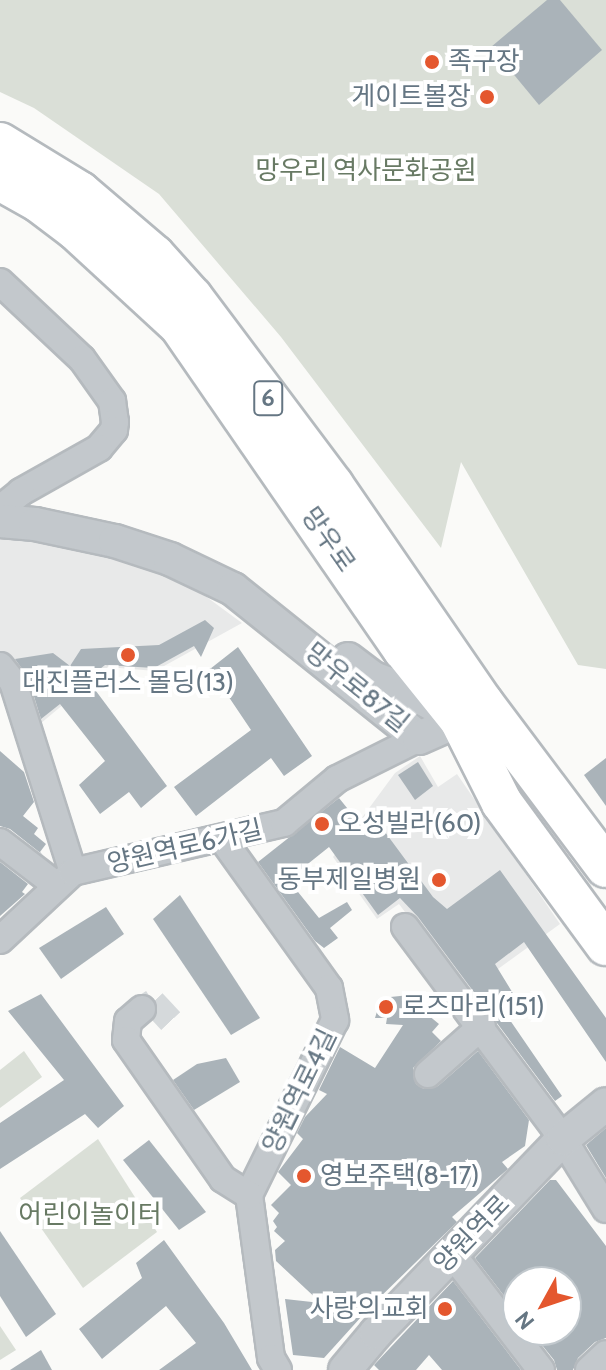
<!DOCTYPE html>
<meta charset="utf-8">
<style>
body{margin:0}
#map{position:relative;width:606px;height:1370px;overflow:hidden;background:#fafaf8;font-family:Cabin,"Noto Sans KR",sans-serif}
div>[style]{position:absolute}
[style*='--x']{left:calc(var(--x)*1px);top:calc(var(--y)*1px);width:calc(var(--w)*1px);rotate:calc(var(--a)*1deg)}
.built>*{inset:0;background:#e8e9e9}
.green>*{inset:0;background:#dadfd7}
.building>*{inset:0;background:#aab3b9}
.minor-tunnel>*{height:26px;margin-top:-13px;transform-origin:0;background:repeating-linear-gradient(90deg,#d5d9db 0 26px,transparent 0 39px)}
.roads{filter:drop-shadow(2px 0 #b5babe) drop-shadow(-2px 0 #b5babe) drop-shadow(0 2px #b5babe) drop-shadow(0 -2px #b5babe)}
.minor>*{height:26px;margin:-13px;padding:0 13px;transform-origin:13px;border-radius:13px;background:#c3c8cc}
.tertiary>*{height:32px;margin:-16px;padding:0 16px;transform-origin:16px;border-radius:16px;background:#c3c8cc}
.primary>*{height:40px;margin:-20px;padding:0 20px;transform-origin:20px;border-radius:20px;background:#fff}
.dots>*{width:22px;height:22px;translate:-50% -50%;box-sizing:border-box;border:4px solid #fff;border-radius:50%}
span{translate:-50% -50%;white-space:nowrap;text-align:center;line-height:1.15;-webkit-text-stroke:8px #fff;paint-order:stroke}
.shield-label span{padding:2px 6px;background:#fff;border:2px solid;border-radius:6px;-webkit-text-stroke-width:0}
.shield-label{font-size:24px;color:#657683;font-weight:700}
.poi-label{font-size:26px;color:#657683}
.left{translate:0 -50%;text-align:left}
.right{translate:-100% -50%;text-align:right}
.park-label{font-size:26px;color:#687a64}
.street-label{font-size:26px;color:#657683}
.north{position:absolute;left:502px;top:1266px;width:80px;height:80px;box-sizing:border-box;background:#fff;border:2px solid #c1c8cd;border-radius:50%;rotate:230deg;font-size:22px;font-weight:700;line-height:32px;text-align:center;color:#657683}
.north::after{content:'';display:block;margin:auto;width:28px;height:36px;background:#e4572e;clip-path:polygon(50% 0,100% 100%,50% 72%,0 100%)}
</style>
<div id="map">
<div class="built">
<div style="clip-path:polygon(0 534px,57px 541px,189px 584px,242px 623px,155px 671px,108px 667px,40px 724px,0 654px)"></div>
<div style="clip-path:polygon(420px 756px,438px 787px,457px 774px,560px 924px,465px 993px,399px 904px,377px 919px,333px 857px,395px 773px)"></div>
</div>
<div class="green">
<div style="clip-path:polygon(0 0,606px 0,606px 669px,578px 665px,461px 462px,441px 548px,281px 337px,159px 194px,34px 108px,0 92px)"></div>
<div style="clip-path:polygon(24px 1051px,42px 1077px,0 1108px,0 1070px)"></div>
<div style="clip-path:polygon(98px 1139px,157px 1232px,83px 1288px,20px 1198px)"></div>
<div style="clip-path:polygon(0 1326px,16px 1350px,0 1360px)"></div>
</div>
<div class="building">
<div style="clip-path:polygon(547px 0,560px 0,602px 50px,539px 105px,491px 47px)"></div>
<div style="clip-path:polygon(205px 620px,214px 628px,201px 657px,194px 646px,154px 668px,105px 665px,87px 679px,167px 786px,141px 808px,129px 792px,100px 814px,79px 785px,105px 761px,60px 704px,41px 719px,28px 677px,15px 659px,53px 653px,70px 666px,81px 649px,159px 645px)"></div>
<div style="clip-path:polygon(238px 647px,312px 756px,284px 776px,271px 758px,196px 816px,174px 787px,251px 730px,210px 669px)"></div>
<div style="clip-path:polygon(0 751px,24px 772px,34px 802px,23px 816px,38px 828px,34px 834px,46px 844px,40px 852px,43px 855px,10px 829px,0 826px)"></div>
<div style="clip-path:polygon(606px 758px,606px 806px,584px 775px)"></div>
<div style="clip-path:polygon(418px 762px,433px 786px,415px 800px,398px 775px)"></div>
<div style="clip-path:polygon(339px 798px,360px 824px,368px 814px,385px 832px,433px 897px,447px 909px,500px 870px,606px 1018px,606px 1062px,524px 942px,495px 964px,517px 1000px,503px 1010px,562px 1096px,555px 1101px,418px 917px,400px 898px,378px 915px,329px 847px,299px 871px,304px 877px,294px 887px,319px 918px,347px 902px,352px 910px,330px 928px,338px 938px,324px 948px,315px 941px,258px 862px)"></div>
<div style="clip-path:polygon(0 862px,28px 884px,22px 892px,25px 894px,0 916px)"></div>
<div style="clip-path:polygon(180px 895px,260px 1018px,231px 1035px,153px 919px)"></div>
<div style="clip-path:polygon(106px 907px,124px 934px,61px 979px,39px 948px)"></div>
<div style="clip-path:polygon(41px 994px,124px 1106px,98px 1128px,85px 1114px,0 1169px,0 1123px,64px 1080px,8px 1011px)"></div>
<div style="clip-path:polygon(419px 994px,422px 1010px,439px 1024px,432px 1032px,441px 1041px,413px 1068px,416px 1084px,424px 1089px,438px 1086px,478px 1051px,529px 1120px,525px 1146px,502px 1162px,508px 1169px,452px 1217px,457px 1222px,371px 1306px,324px 1358px,293px 1355px,285px 1299px,321px 1303px,276px 1261px,275px 1250px,285px 1241px,274px 1231px,277px 1227px,273px 1221px,279px 1213px,271px 1205px,291px 1185px,278px 1172px,303px 1139px,297px 1133px,305px 1117px,327px 1094px,319px 1090px,340px 1047px,375px 1068px,403px 1025px,386px 1024px,387px 1018px,375px 1018px,381px 998px)"></div>
<div style="clip-path:polygon(226px 1058px,240px 1082px,194px 1110px,173px 1080px,197px 1064px)"></div>
<div style="clip-path:polygon(606px 1128px,606px 1178px,586px 1145px)"></div>
<div style="clip-path:polygon(149px 1140px,206px 1212px,179px 1230px,123px 1160px)"></div>
<div style="clip-path:polygon(550px 1180px,556px 1180px,606px 1246px,606px 1338px,595px 1342px,578px 1358px,573px 1370px,557px 1370px,554px 1360px,530px 1330px,566px 1330px,566px 1282px,518px 1282px,518px 1314px,475px 1258px)"></div>
<div style="clip-path:polygon(0 1231px,56px 1314px,26px 1337px,0 1296px)"></div>
<div style="clip-path:polygon(164px 1240px,224px 1323px,252px 1370px,159px 1370px,196px 1343px,166px 1306px,102px 1359px,79px 1329px,142px 1278px,136px 1263px)"></div>
<div style="clip-path:polygon(453px 1281px,521px 1370px,442px 1370px,429px 1355px,416px 1370px,379px 1370px,374px 1365px)"></div>
<div style="clip-path:polygon(41px 1350px,52px 1370px,10px 1370px)"></div>
</div>
<div class="minor-tunnel">
<div style="--x:142;--y:1009;--w:13;--a:-32"></div>
<div style="--x:153;--y:1002;--w:26;--a:47"></div>
</div>
<div class="roads">
<div class="minor">
<div style="--x:0;--y:282;--w:112;--a:43.2"></div>
<div style="--x:82;--y:359;--w:52;--a:54.5"></div>
<div style="--x:112;--y:401;--w:21;--a:82"></div>
<div style="--x:115;--y:422;--w:8;--a:97"></div>
<div style="--x:114;--y:430;--w:23;--a:130"></div>
<div style="--x:99;--y:448;--w:90;--a:150.6"></div>
<div style="--x:21;--y:492;--w:27;--a:141"></div>
<div style="--x:0;--y:666;--w:21;--a:51"></div>
<div style="--x:13;--y:682;--w:199;--a:72.5"></div>
<div style="--x:223;--y:840;--w:182;--a:54.4"></div>
<div style="--x:329;--y:988;--w:33;--a:79"></div>
<div style="--x:335;--y:1020;--w:195;--a:116.2"></div>
<div style="--x:249;--y:1195;--w:164;--a:82.3"></div>
<div style="--x:271;--y:1358;--w:14;--a:60"></div>
<div style="--x:0;--y:842;--w:71;--a:37.5"></div>
<div style="--x:405;--y:927;--w:264;--a:53.3"></div>
<div style="--x:563;--y:1139;--w:82;--a:58.4"></div>
<div style="--x:0;--y:940;--w:100;--a:-43"></div>
<div style="--x:73;--y:872;--w:217;--a:-13.1"></div>
<div style="--x:284;--y:823;--w:69;--a:-39.7"></div>
<div style="--x:337;--y:779;--w:92;--a:-26.6"></div>
<div style="--x:142;--y:1009;--w:18;--a:139"></div>
<div style="--x:128;--y:1021;--w:19;--a:96"></div>
<div style="--x:126;--y:1040;--w:169;--a:55.1"></div>
<div style="--x:223;--y:1179;--w:31;--a:32"></div>
<div style="--x:428;--y:1074;--w:72;--a:-41.6"></div>
<div style="--x:452;--y:1254;--w:146;--a:52.5"></div>
<div style="--x:589;--y:1370;--w:23;--a:-43"></div>
</div>
<div class="tertiary">
<div style="--x:0;--y:521;--w:35;--a:5"></div>
<div style="--x:35;--y:524;--w:82;--a:12"></div>
<div style="--x:115;--y:541;--w:58;--a:18.1"></div>
<div style="--x:170;--y:559;--w:70;--a:25.5"></div>
<div style="--x:233;--y:589;--w:238;--a:38.7"></div>
<div style="--x:419;--y:738;--w:45;--a:-23.7"></div>
<div style="--x:460;--y:720;--w:21;--a:-35"></div>
<div style="--x:348;--y:659;--w:31;--a:37"></div>
<div style="--x:373;--y:678;--w:38;--a:20"></div>
<div style="--x:409;--y:691;--w:47;--a:29.3"></div>
<div style="--x:345;--y:1370;--w:48;--a:-50"></div>
<div style="--x:376;--y:1333;--w:269;--a:-46.1"></div>
<div style="--x:563;--y:1139;--w:55;--a:-39.1"></div>
</div>
<div class="primary">
<div style="--x:0;--y:143;--w:94;--a:31.5"></div>
<div style="--x:80;--y:192;--w:97;--a:40.4"></div>
<div style="--x:154;--y:255;--w:57;--a:47.9"></div>
<div style="--x:192;--y:297;--w:235;--a:53.1"></div>
<div style="--x:333;--y:485;--w:265;--a:55.5"></div>
<div style="--x:483;--y:703;--w:205;--a:53.1"></div>
<div style="--x:0;--y:180;--w:45;--a:29.4"></div>
<div style="--x:39;--y:202;--w:46;--a:37.1"></div>
<div style="--x:76;--y:230;--w:142;--a:42.7"></div>
<div style="--x:180;--y:326;--w:393;--a:55.4"></div>
<div style="--x:403;--y:649;--w:91;--a:51.2"></div>
<div style="--x:460;--y:720;--w:93;--a:63.2"></div>
<div style="--x:502;--y:803;--w:176;--a:53.8"></div>
</div>
</div>
<div class="dots">
<div style="left:432px;top:62px;background:#e4572e"></div>
<div style="left:487px;top:97px;background:#e4572e"></div>
<div style="left:128px;top:655px;background:#e4572e"></div>
<div style="left:322px;top:824px;background:#e4572e"></div>
<div style="left:439px;top:880px;background:#e4572e"></div>
<div style="left:386px;top:1007px;background:#e4572e"></div>
<div style="left:304px;top:1176px;background:#e4572e"></div>
<div style="left:445px;top:1309px;background:#e4572e"></div>
</div>
<div class="shield-label">
<span style="left:268px;top:398px">6</span>
</div>
<div class="poi-label">
<span class="left" style="left:448px;top:62px">족구장</span>
<span class="right" style="left:471px;top:97px">게이트볼장</span>
<span style="left:128px;top:683px">대진플러스 몰딩(13)</span>
<span class="left" style="left:338px;top:824px">오성빌라(60)</span>
<span class="right" style="left:421px;top:880px">동부제일병원</span>
<span class="left" style="left:402px;top:1007px">로즈마리(151)</span>
<span class="left" style="left:320px;top:1176px">영보주택(8-17)</span>
<span class="right" style="left:429px;top:1309px">사랑의교회</span>
</div>
<div class="park-label">
<span style="left:366px;top:171px">망우리 역사문화공원</span>
<span style="left:90px;top:1215px">어린이놀이터</span>
</div>
<div class="street-label">
<span style="left:328px;top:540px;rotate:55deg">망우로</span>
<span style="left:357px;top:688px;rotate:39deg">망우로87길</span>
<span style="left:185px;top:847px;rotate:-13deg">양원역로6가길</span>
<span style="left:300px;top:1091px;rotate:-64deg">양원역로4길</span>
<span style="left:472px;top:1234px;rotate:-46deg">양원역로</span>
</div>
<div class="north">N</div>
</div>
